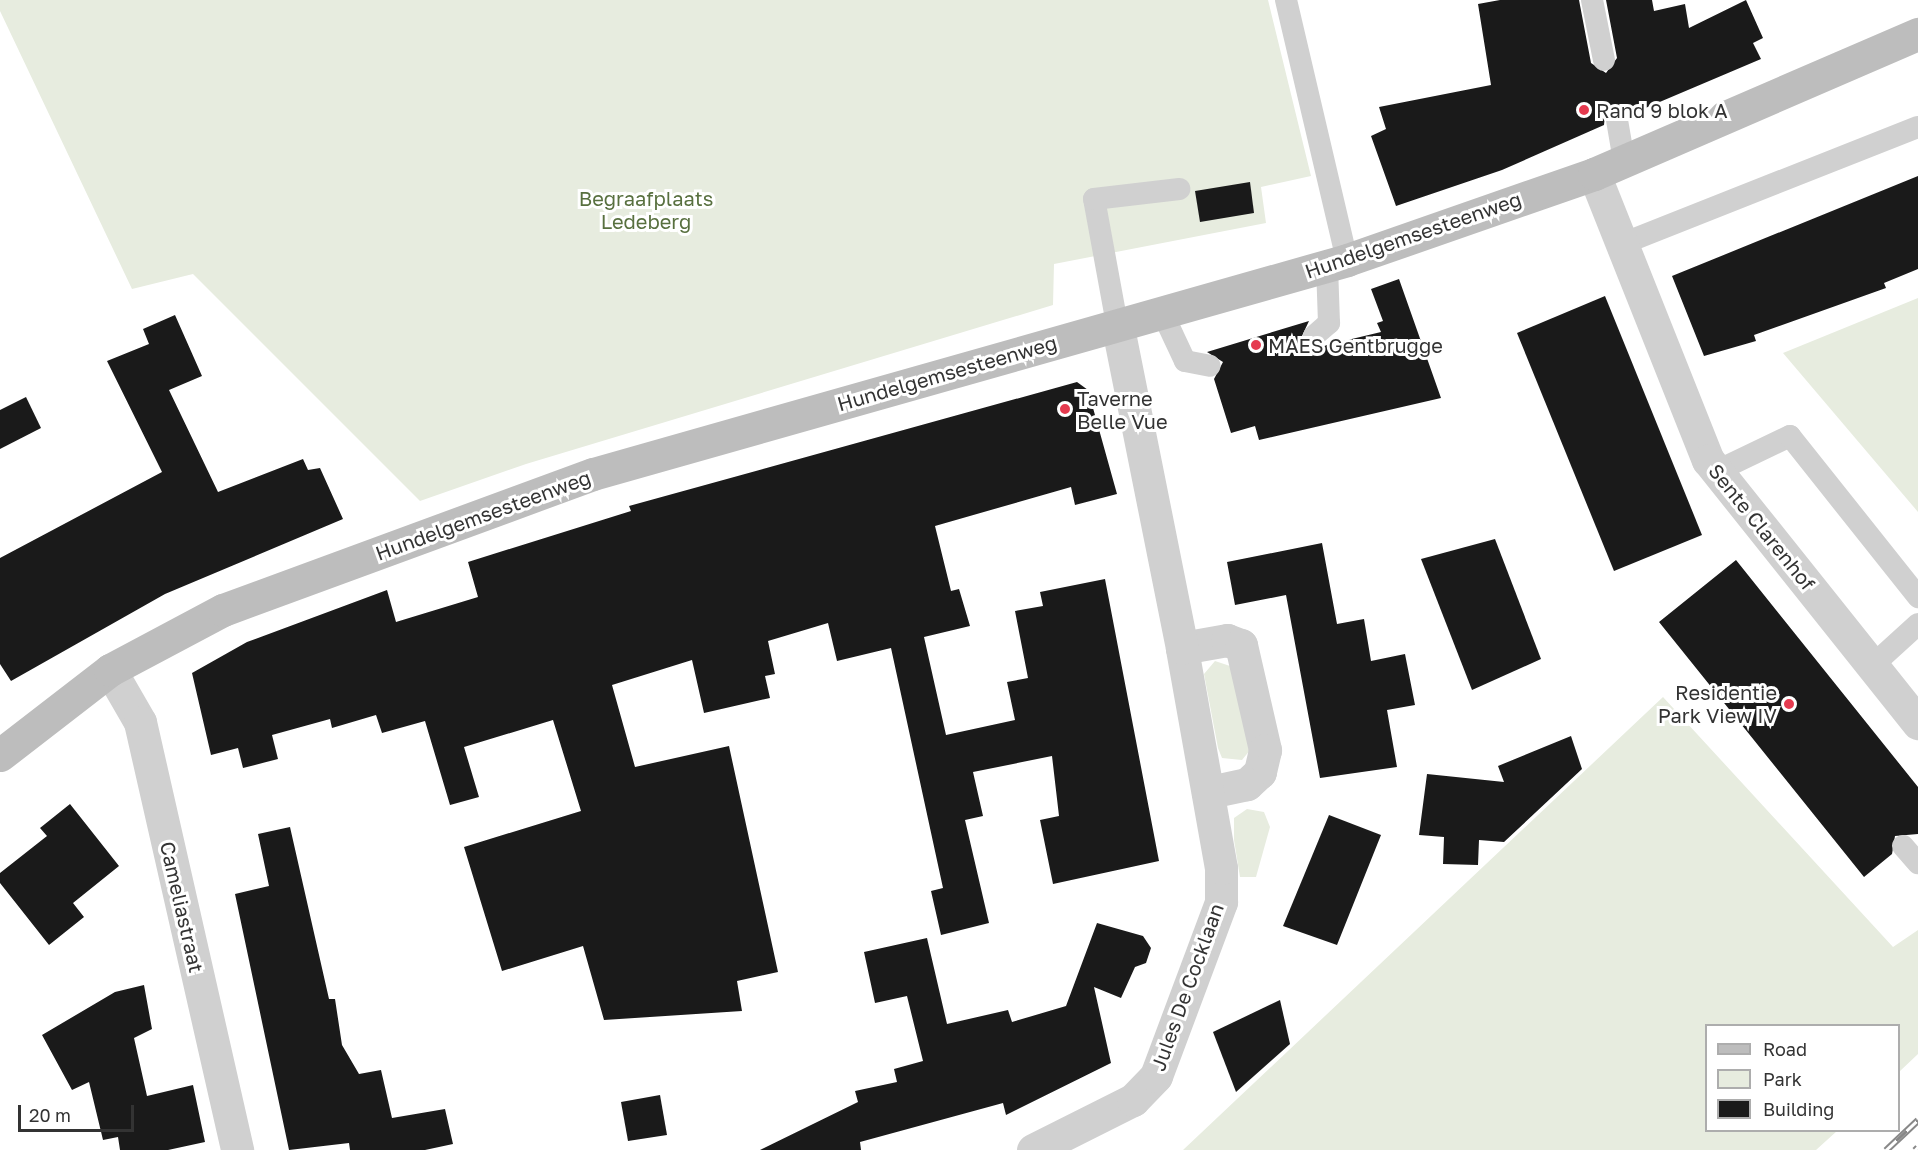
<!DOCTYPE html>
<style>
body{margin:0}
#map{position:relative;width:1918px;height:1150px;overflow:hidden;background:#fff;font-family:"Golos Text",sans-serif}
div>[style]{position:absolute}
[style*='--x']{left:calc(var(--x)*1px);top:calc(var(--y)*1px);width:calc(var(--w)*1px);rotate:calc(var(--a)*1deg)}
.green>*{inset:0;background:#e7ecdf}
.building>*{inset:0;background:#1a1a1a}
.service>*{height:22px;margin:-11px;padding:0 11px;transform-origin:11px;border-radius:11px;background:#d0d0d0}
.minor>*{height:33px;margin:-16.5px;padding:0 16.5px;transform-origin:16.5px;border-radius:16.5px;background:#d0d0d0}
.secondary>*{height:33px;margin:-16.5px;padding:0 16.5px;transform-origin:16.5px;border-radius:16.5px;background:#bdbdbd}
.rail>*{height:7px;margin-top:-3.5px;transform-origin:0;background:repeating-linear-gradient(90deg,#fff 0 14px,#888 0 28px);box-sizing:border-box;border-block:2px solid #888}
.dots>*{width:16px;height:16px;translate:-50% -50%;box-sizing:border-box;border:3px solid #fff;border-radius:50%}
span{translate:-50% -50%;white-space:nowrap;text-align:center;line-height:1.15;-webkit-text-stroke:6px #fff;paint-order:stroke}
.poi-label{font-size:20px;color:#333}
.left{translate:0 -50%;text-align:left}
.right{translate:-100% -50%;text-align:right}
.park-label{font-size:20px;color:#58703f}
.street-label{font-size:20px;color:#333}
.legend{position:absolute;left:1705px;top:1024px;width:195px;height:108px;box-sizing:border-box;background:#fff;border:2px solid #adadad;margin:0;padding:8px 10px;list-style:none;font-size:18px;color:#333}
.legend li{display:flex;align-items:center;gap:12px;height:30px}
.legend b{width:30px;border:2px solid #adadad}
.scale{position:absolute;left:18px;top:1105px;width:116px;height:27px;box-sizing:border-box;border:3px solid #333;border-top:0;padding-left:8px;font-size:18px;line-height:21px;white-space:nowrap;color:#333;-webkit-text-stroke:4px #fff;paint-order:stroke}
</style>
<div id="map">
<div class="green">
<div style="clip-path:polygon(0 0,1268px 0,1311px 176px,1261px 187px,1266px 223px,1054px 264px,1053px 305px,526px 464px,420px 501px,193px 274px,132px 289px,0 11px)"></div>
<div style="clip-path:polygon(1918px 298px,1918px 512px,1783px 353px)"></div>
<div style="clip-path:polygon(1215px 661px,1242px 670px,1255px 744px,1242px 760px,1222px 758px,1218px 748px,1204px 674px)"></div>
<div style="clip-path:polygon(1663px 697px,1893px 947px,1918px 930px,1918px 1054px,1899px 1072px,1898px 1026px,1706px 1026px,1706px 1130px,1837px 1131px,1816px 1150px,1183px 1150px)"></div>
<div style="clip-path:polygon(1247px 809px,1264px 812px,1270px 827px,1256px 877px,1240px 877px,1234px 840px,1234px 818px)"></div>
</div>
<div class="building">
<div style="clip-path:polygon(1500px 0,1579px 0,1591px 63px,1606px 73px,1617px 58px,1606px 0,1652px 0,1654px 11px,1685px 4px,1689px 28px,1746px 0,1763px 38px,1753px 43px,1761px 59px,1629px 115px,1614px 107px,1605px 115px,1604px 125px,1502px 170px,1396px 206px,1371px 136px,1386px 129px,1379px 107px,1491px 85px,1478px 4px)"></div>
<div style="clip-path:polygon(1918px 176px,1918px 269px,1884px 283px,1886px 288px,1754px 335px,1756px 341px,1704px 356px,1672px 276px)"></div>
<div style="clip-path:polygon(1250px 182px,1254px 213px,1200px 222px,1195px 191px)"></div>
<div style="clip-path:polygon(1399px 279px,1441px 398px,1259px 440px,1255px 426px,1231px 433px,1214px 379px,1223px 362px,1207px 352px,1309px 321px,1301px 338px,1310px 349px,1381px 332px,1377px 323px,1383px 321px,1371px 289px)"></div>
<div style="clip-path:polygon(1605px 296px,1702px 535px,1614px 571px,1517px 333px)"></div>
<div style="clip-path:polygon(175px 315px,202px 376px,169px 390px,218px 492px,303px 459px,308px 470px,320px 468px,343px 519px,165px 594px,11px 681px,0 664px,0 558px,162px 472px,107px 361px,149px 344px,143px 329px)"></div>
<div style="clip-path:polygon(1077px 382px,1088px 390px,1117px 494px,1075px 505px,1071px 487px,935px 526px,951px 591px,959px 589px,970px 626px,924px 637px,946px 735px,1015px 720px,1007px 682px,1028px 678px,1015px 611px,1043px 606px,1040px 592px,1105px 579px,1159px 861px,1053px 884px,1040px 820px,1059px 816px,1052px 756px,973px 772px,983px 816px,965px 820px,989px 923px,941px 935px,931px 891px,943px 888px,891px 648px,837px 661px,828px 623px,768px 641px,775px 674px,765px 676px,770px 698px,704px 713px,692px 660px,612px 685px,635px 767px,729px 746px,778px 972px,737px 981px,742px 1011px,604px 1020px,583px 946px,502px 971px,464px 847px,581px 811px,553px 720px,464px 747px,479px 797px,450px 805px,425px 721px,382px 733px,376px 715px,332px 728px,330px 719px,272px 735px,278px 759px,243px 768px,238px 748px,211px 755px,192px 673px,247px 642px,387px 590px,396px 622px,478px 597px,468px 562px,631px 511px,629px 506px)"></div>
<div style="clip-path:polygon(26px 397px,41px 428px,0 449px,0 410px)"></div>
<div style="clip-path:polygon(1495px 539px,1541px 659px,1472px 690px,1421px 559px)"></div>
<div style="clip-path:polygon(1322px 543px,1337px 624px,1364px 619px,1371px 661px,1405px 654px,1415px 705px,1387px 710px,1397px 767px,1320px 778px,1286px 595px,1235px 605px,1227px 562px)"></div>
<div style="clip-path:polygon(1736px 560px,1918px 787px,1918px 834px,1895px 836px,1892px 854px,1864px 877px,1659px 622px)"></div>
<div style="clip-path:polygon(1571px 736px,1582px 769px,1504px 842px,1479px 840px,1478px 865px,1443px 864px,1444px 837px,1419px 835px,1427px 774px,1504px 782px,1498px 766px)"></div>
<div style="clip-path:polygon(70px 804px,119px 866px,73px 903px,84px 917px,49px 945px,0 883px,0 873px,47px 836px,40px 828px)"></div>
<div style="clip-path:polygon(1329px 815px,1381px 835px,1337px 945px,1283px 926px)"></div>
<div style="clip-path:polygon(290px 827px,329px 999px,335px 999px,342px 1045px,359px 1074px,381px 1070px,392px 1118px,445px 1109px,453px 1144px,425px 1150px,350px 1150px,349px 1143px,289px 1150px,235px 894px,269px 886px,258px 834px)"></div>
<div style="clip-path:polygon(1097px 923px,1143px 936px,1151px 948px,1146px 963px,1135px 967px,1121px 998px,1094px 987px,1111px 1063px,1006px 1115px,1003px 1103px,860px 1142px,861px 1150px,760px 1150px,858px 1102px,855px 1091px,897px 1082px,894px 1069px,923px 1061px,907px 996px,875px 1003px,864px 952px,927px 938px,947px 1024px,1008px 1010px,1012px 1022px,1066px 1006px)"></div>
<div style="clip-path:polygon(144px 985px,152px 1029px,134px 1038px,147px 1096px,193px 1085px,205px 1142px,168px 1150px,120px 1150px,118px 1137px,103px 1140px,89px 1082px,72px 1090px,42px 1035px,115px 992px)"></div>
<div style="clip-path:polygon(1280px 1000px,1290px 1044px,1236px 1092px,1213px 1032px)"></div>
<div style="clip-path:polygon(660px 1095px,667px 1135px,628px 1141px,621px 1102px)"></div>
</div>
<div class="service">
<div style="--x:1286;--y:0;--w:267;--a:76.8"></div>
<div style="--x:1592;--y:0;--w:61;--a:78.7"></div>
<div style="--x:1617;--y:120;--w:42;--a:80.3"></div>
<div style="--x:1622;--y:244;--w:318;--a:-21.6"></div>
<div style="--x:1162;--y:312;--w:54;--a:64.9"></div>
<div style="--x:1185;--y:361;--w:25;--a:11"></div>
<div style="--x:1117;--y:324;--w:127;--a:-100.4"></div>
<div style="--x:1094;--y:199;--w:86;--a:-6.7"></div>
<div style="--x:1314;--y:336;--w:20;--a:-41"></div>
<div style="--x:1329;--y:323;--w:58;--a:-92"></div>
<div style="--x:1717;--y:471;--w:81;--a:-25.6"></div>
<div style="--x:1790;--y:436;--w:206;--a:51.5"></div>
<div style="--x:1873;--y:665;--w:61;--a:-42.3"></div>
<div style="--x:1903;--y:846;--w:23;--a:49"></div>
</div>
<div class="minor">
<div style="--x:1594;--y:174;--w:308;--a:68.3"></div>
<div style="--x:1708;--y:460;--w:337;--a:51.4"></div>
<div style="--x:1182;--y:648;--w:46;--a:-10.1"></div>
<div style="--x:1227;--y:640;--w:15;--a:20"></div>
<div style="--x:1241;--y:645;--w:108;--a:77.1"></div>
<div style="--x:1265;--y:750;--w:23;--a:103"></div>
<div style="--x:1260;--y:772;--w:18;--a:137"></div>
<div style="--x:1247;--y:784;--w:40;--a:168"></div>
<div style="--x:110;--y:670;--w:60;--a:60"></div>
<div style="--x:140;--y:722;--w:439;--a:77.2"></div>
<div style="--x:1033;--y:1150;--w:112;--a:-26.6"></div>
<div style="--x:1133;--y:1100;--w:33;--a:-46"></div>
<div style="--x:1156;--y:1076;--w:186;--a:-69.5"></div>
<div style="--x:1221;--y:902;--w:34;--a:-90"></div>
<div style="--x:1221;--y:868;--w:223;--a:-100.1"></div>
<div style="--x:1182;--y:648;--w:330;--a:-101.3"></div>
</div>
<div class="secondary">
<div style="--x:0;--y:755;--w:139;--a:-37.7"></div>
<div style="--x:110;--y:670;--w:128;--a:-28"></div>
<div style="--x:223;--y:610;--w:394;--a:-20.2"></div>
<div style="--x:593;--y:474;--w:784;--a:-15.84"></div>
<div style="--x:1347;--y:260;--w:262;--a:-19.2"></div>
<div style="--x:1594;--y:174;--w:353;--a:-23.4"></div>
</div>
<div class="rail">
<div style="--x:1886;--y:1150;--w:44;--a:-43.2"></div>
<div style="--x:1915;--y:1150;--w:4;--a:-45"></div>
</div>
<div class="dots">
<div style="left:1584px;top:110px;background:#e53a4f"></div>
<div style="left:1256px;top:345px;background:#e53a4f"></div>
<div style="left:1065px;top:409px;background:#e53a4f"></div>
<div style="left:1789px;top:704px;background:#e53a4f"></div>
</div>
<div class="poi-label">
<span class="left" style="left:1596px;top:110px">Rand 9 blok A</span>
<span class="left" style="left:1268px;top:345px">MAES Gentbrugge</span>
<span class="left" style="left:1077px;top:410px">Taverne<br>Belle Vue</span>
<span class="right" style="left:1777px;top:704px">Residentie<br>Park View IV</span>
</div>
<div class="park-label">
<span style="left:646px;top:210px">Begraafplaats<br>Ledeberg</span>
</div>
<div class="street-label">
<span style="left:1413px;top:235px;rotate:-19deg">Hundelgemsesteenweg</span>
<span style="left:947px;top:373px;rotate:-16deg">Hundelgemsesteenweg</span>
<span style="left:483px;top:515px;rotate:-20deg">Hundelgemsesteenweg</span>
<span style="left:1762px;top:527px;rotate:51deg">Sente Clarenhof</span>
<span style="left:182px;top:907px;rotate:77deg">Cameliastraat</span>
<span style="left:1187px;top:987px;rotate:-70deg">Jules De Cocklaan</span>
</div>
<ul class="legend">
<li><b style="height:8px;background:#bdbdbd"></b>Road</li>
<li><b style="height:16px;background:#e7ecdf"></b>Park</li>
<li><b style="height:16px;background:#1a1a1a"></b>Building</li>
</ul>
<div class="scale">20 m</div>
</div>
